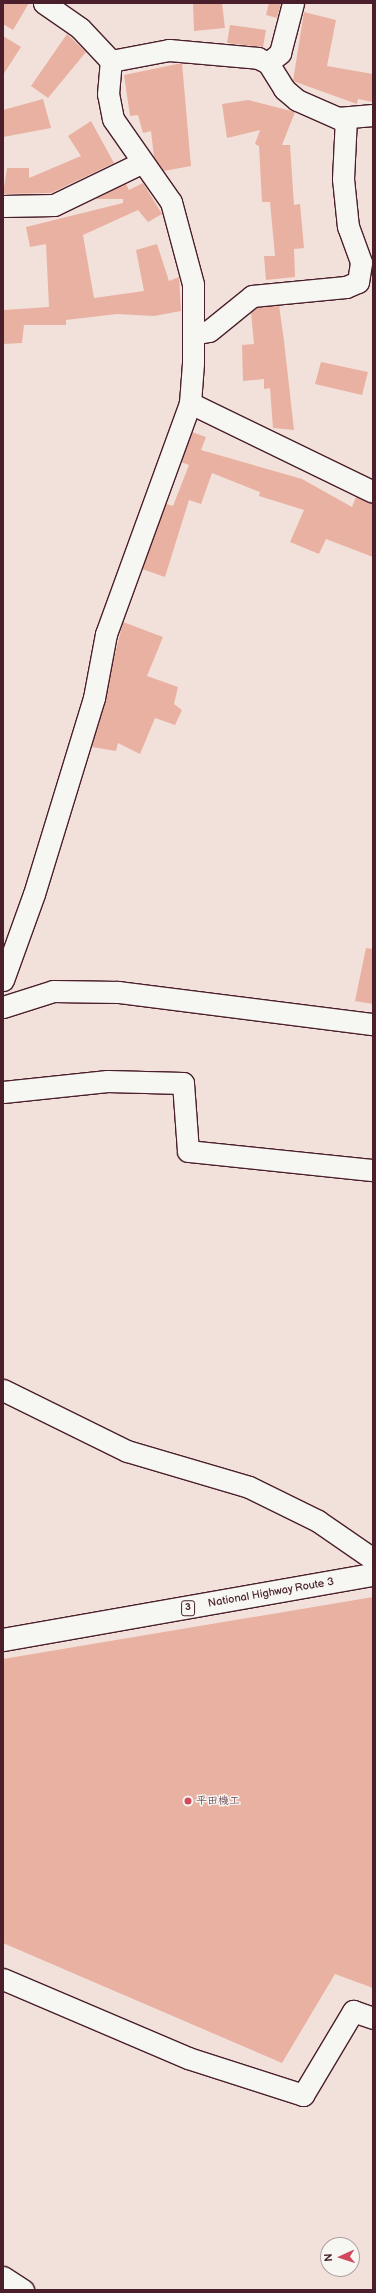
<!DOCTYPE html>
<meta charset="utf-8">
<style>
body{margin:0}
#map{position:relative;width:376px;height:2293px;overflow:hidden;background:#f2e1da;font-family:"Balsamiq Sans","Klee One",sans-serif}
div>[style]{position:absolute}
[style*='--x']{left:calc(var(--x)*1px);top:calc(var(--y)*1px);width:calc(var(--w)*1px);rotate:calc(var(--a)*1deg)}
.building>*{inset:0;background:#e9b1a1}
.roads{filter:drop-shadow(1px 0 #4a1f2b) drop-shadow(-1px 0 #4a1f2b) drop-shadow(0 1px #4a1f2b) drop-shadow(0 -1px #4a1f2b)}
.minor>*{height:21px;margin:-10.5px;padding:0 10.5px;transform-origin:10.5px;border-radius:10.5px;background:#f6f6f2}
.trunk>*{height:22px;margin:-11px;padding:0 11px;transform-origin:11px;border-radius:11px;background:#f6f6f2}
.dots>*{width:11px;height:11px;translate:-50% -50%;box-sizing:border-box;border:2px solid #f6f6f2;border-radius:50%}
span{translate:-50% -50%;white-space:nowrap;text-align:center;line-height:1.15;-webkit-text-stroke:3px #f6f6f2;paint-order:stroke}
.shield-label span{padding:1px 3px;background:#f6f6f2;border:1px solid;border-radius:3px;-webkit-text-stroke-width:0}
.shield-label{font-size:10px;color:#4a1f2b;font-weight:700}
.street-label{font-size:11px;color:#4a1f2b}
.poi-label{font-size:11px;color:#4a1f2b}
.left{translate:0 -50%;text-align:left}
.frame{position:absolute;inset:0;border:4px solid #4a1f2b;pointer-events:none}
.north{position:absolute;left:320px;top:2237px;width:40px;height:40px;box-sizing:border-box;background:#f6f6f2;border:1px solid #b1a0a2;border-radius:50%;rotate:267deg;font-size:11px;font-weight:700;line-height:16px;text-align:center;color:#4a1f2b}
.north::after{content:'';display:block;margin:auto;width:14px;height:18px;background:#d1495b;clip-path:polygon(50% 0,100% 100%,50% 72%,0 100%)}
</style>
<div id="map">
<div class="building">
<div style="clip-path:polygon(3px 3px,29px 3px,13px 30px,3px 24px)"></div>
<div style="clip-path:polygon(193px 3px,222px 3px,225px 28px,194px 31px)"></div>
<div style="clip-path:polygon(269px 3px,281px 3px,277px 18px,266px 15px)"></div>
<div style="clip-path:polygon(304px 12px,336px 20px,327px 66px,373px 74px,373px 102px,358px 99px,357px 104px,293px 81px)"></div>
<div style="clip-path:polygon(230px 25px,266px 30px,263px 47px,227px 43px)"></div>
<div style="clip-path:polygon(67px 34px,86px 52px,48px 98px,31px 86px)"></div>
<div style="clip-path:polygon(3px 36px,21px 47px,3px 75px)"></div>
<div style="clip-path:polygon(182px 63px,191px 166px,164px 171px,154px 157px,151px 131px,143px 133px,138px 115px,130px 116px,124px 75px)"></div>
<div style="clip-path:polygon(43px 99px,51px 128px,3px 137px,3px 110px)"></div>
<div style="clip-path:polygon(248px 100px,295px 112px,282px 145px,290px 145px,294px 205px,300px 204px,304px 248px,294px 249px,295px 277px,266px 280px,264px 256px,275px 256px,270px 202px,262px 202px,259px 146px,255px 144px,260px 130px,227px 138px,222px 104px)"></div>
<div style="clip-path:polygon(91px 121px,114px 163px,51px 193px,3px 194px,7px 168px,29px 168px,29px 178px,81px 156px,68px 136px)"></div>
<div style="clip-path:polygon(143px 183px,162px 214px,148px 222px,138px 210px,83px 235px,94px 298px,144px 291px,136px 250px,157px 244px,169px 281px,179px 277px,181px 311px,154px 316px,117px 314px,66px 320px,66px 325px,24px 325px,22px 343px,3px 344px,3px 310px,49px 307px,46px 244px,30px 247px,26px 227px,123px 203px,123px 199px,95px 199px,126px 184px,129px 190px)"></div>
<div style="clip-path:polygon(279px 305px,284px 341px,294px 430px,273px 428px,270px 388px,264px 389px,264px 379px,243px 381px,242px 345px,254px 344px,251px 312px,257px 308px)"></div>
<div style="clip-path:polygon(321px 362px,368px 372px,362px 395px,315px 384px)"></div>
<div style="clip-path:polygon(192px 432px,206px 437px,201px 450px,302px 479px,352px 507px,356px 497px,373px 504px,373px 557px,326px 539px,319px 554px,290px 542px,304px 510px,259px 496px,260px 492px,212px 473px,201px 504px,189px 500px,165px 577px,142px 569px,166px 504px,173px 506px,189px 465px,181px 462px)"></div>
<div style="clip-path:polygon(123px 622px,163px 637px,147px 676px,178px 687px,174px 704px,182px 710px,175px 725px,155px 718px,140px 754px,118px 743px,116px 751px,92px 747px)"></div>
<div style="clip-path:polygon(366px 948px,373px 949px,373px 1004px,355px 1001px)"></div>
<div style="clip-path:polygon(373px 1597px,373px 1988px,335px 1974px,282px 2063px,3px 1943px,3px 1659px)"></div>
</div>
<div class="roads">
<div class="minor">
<div style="--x:111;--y:61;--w:59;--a:-10.7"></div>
<div style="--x:169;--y:50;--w:89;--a:5.1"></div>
<div style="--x:258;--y:58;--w:11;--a:27"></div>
<div style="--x:268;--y:63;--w:31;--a:58"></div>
<div style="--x:284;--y:89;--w:17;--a:40"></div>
<div style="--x:297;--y:100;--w:45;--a:23.7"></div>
<div style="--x:338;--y:118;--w:35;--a:-5"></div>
<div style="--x:268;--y:63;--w:16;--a:-40"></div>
<div style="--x:280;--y:53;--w:52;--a:-75.4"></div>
<div style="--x:3;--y:206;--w:51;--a:-1.1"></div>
<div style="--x:54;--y:205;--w:97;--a:-25.8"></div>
<div style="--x:193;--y:334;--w:16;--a:-11"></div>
<div style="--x:209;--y:331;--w:55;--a:-39.1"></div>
<div style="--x:252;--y:296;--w:94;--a:-5.5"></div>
<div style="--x:346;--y:287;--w:13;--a:-23"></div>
<div style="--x:358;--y:282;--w:20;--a:-81"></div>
<div style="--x:361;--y:262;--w:37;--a:-110"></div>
<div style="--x:348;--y:227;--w:48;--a:-95.9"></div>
<div style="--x:343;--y:179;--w:61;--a:-87.2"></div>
<div style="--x:190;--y:403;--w:203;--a:25.9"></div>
<div style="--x:3;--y:980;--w:91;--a:-70.2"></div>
<div style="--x:34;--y:894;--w:205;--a:-73"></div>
<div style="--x:94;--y:698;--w:65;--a:-79.4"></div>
<div style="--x:106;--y:634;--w:246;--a:-70"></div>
<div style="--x:190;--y:403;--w:40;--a:-85.7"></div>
<div style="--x:193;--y:363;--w:79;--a:-90"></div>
<div style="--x:193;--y:284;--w:85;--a:-105"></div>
<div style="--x:171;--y:202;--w:101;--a:-124.9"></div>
<div style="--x:113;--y:119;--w:25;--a:-101"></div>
<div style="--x:108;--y:94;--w:33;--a:-85"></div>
<div style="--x:111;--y:61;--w:45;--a:-133.2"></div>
<div style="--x:80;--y:28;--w:44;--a:-145.2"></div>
<div style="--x:3;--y:1007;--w:52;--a:-17.7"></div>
<div style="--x:53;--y:991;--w:65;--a:0.9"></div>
<div style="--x:118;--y:992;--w:257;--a:7.2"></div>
<div style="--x:3;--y:1092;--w:105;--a:-6"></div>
<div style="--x:107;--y:1081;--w:76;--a:1.5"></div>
<div style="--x:183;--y:1083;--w:68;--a:85.8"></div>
<div style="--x:188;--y:1151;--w:186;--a:5.9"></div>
<div style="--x:3;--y:1390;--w:138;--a:26.2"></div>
<div style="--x:127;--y:1451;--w:127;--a:16.4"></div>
<div style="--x:249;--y:1487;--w:77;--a:26.2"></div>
<div style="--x:318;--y:1521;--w:67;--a:34.6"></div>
<div style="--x:3;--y:1979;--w:201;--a:23.1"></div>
<div style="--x:188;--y:2058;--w:121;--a:17.8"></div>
<div style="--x:303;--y:2095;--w:98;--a:-59.2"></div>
<div style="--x:353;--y:2011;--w:21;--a:19"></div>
<div style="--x:3;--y:2277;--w:24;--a:33"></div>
</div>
<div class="trunk">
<div style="--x:3;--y:1640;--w:376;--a:-10"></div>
</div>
</div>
<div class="dots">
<div style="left:188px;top:1801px;background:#d1495b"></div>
</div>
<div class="shield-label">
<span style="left:188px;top:1608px">3</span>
</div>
<div class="street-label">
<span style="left:271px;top:1593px;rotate:-10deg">National Highway Route 3</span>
</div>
<div class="poi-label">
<span class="left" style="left:196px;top:1801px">平田機工</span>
</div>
<div class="frame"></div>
<div class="north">N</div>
</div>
